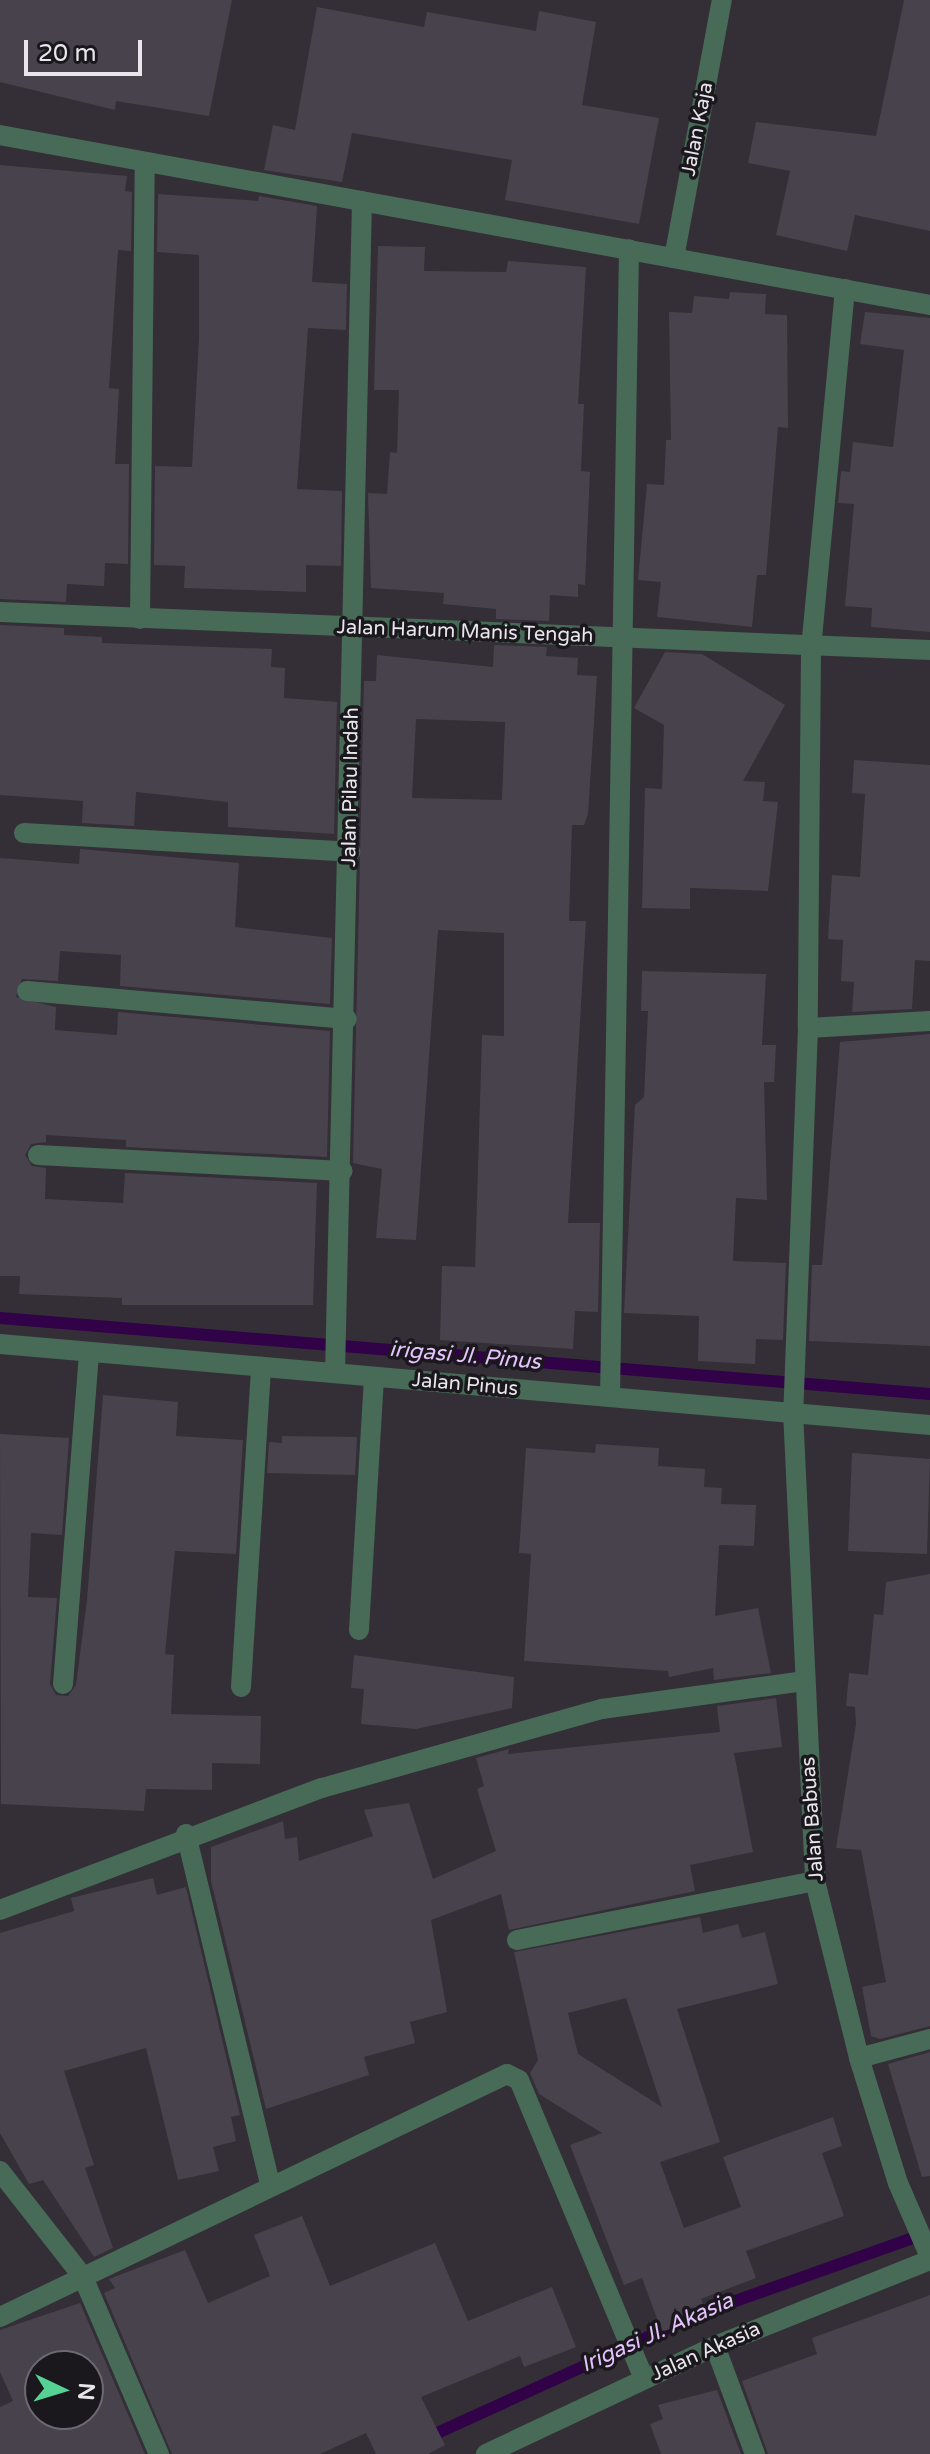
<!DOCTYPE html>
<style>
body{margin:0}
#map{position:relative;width:930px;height:2454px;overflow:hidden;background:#342e37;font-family:"Varela Round",sans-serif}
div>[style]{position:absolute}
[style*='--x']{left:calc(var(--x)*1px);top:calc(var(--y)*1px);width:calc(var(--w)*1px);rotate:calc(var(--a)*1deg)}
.stream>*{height:12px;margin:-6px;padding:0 6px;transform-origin:6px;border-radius:6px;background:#310247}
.building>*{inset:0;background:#48424c}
.minor>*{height:20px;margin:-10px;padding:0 10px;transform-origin:10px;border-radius:10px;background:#476b57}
span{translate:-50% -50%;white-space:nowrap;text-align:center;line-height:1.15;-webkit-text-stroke:7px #1a181c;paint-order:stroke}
.street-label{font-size:20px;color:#e8e5eb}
.water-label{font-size:22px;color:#e6c3ff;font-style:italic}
.north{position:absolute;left:24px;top:2350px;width:80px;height:80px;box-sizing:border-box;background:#1a181c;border:2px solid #6c6a6f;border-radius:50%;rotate:94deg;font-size:22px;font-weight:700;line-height:32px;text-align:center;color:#e8e5eb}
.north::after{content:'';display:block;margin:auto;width:28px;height:36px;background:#54d395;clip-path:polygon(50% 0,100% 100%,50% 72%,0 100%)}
.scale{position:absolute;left:24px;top:40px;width:118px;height:36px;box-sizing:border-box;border:4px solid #e8e5eb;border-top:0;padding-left:10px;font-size:24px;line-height:28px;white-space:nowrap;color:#e8e5eb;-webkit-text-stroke:6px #1a181c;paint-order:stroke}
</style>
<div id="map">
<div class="stream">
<div style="--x:0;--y:1318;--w:933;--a:4.67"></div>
<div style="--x:693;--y:2316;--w:245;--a:-19.5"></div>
<div style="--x:424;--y:2439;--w:277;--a:-24.5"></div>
</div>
<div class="building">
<div style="clip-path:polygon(0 0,232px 0,209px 116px,116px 101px,115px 110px,0 82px)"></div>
<div style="clip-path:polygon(904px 0,930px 0,930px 231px,855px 215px,847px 251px,776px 235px,790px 171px,748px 163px,756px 122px,876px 136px)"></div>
<div style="clip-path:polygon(317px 7px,424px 27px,427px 12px,536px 31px,539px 11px,596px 22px,582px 105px,659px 118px,639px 224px,505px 200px,512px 160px,352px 133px,342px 182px,264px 170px,273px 125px,295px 130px)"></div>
<div style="clip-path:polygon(0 165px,127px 176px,125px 191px,132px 192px,131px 251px,118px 250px,109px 388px,119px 389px,115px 464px,129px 464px,128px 564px,105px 563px,104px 586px,67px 584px,66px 602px,0 599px)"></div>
<div style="clip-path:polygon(158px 194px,258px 201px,259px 196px,317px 206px,312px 282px,347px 284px,346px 330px,308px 328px,297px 489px,342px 491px,341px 566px,306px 565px,306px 592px,184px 588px,185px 566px,154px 565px,155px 466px,192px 467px,199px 338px,199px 255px,157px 252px)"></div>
<div style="clip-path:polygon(378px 246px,425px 247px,424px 271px,506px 272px,508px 261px,586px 267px,578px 404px,584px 404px,581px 471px,590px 472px,585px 585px,578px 584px,578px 597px,550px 595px,549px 621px,496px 619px,496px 609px,443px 604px,444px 593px,371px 588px,368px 493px,387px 494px,390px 452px,397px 453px,399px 390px,374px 390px)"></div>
<div style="clip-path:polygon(730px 292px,766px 294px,765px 314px,787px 315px,788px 428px,778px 427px,766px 575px,757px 575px,752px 627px,657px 617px,661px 582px,638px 580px,647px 484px,664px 485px,666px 440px,671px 440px,669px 312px,692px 313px,694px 296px,729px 299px)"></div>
<div style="clip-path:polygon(865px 312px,930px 318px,930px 632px,871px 627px,872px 608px,845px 606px,854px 504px,838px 503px,841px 471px,850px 472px,853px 442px,893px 447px,904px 350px,860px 344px)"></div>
<div style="clip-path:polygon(0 625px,64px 628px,64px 635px,102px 637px,102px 643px,272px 649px,271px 667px,285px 668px,284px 698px,337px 702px,334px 834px,228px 827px,228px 802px,136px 792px,134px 826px,82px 823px,83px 801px,0 795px)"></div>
<div style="clip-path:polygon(evenodd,494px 645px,547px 647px,546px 656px,578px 658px,577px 675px,597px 676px,588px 814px,584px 825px,572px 825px,569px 921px,586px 921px,568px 1223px,600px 1223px,598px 1312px,575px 1311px,573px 1349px,440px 1340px,442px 1266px,475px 1267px,482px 1035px,504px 1036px,504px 933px,438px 930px,416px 1240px,376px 1238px,382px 1169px,353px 1163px,364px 681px,376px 681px,377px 655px,493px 667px,494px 645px,416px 719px,505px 722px,502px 800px,412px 798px,416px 719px)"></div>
<div style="clip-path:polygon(665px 652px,702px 654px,785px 705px,743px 781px,765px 782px,763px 801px,778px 802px,768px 891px,690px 888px,690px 909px,642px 908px,645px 788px,662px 789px,664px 725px,634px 708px)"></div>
<div style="clip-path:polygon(854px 760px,930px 765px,930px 961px,915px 960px,912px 1009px,852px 1012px,854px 982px,841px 981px,843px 940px,828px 939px,832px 875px,860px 877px,865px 794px,852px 793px)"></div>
<div style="clip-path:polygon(80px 849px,239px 863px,235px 927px,332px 938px,330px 1004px,120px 986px,121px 955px,60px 951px,58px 981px,22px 979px,16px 997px,56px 1007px,55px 1030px,117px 1035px,118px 1012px,330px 1031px,327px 1157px,126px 1147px,126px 1140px,46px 1135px,46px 1142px,31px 1144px,25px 1155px,32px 1166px,46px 1168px,45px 1199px,123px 1203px,125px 1173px,317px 1183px,313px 1305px,122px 1305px,122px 1298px,19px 1294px,20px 1276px,0 1276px,0 858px,79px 864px)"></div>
<div style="clip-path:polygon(642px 971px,766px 974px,762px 1045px,776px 1045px,774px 1082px,764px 1082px,767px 1200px,736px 1198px,733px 1261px,786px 1263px,783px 1340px,756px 1339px,755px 1364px,698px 1361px,699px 1316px,624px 1313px,635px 1105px,644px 1097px,648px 1011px,641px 1011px)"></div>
<div style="clip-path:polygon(930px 1034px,930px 1346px,809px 1341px,812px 1265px,822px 1265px,840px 1042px)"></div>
<div style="clip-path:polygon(103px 1395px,178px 1402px,176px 1436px,243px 1440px,236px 1554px,175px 1551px,165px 1654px,174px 1655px,171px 1714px,261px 1716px,260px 1764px,212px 1763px,212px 1790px,146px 1789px,144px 1811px,1px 1804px,0 1434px,69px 1438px,62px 1535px,31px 1533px,28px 1597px,57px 1598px,50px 1684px,56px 1695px,68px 1696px,76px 1685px,87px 1600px)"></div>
<div style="clip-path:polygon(282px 1436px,357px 1437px,355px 1475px,267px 1473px,269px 1442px,282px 1443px)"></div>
<div style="clip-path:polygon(596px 1444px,659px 1448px,658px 1466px,705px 1469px,704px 1487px,722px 1488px,721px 1504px,756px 1505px,754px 1546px,719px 1545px,715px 1616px,758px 1608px,771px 1673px,714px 1680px,713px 1668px,669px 1677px,668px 1671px,524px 1661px,531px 1554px,519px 1553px,526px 1448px,595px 1453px)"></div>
<div style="clip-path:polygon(852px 1453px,930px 1459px,927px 1554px,848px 1551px)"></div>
<div style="clip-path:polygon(930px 1574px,930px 2026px,880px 2039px,871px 2036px,862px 1987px,886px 1982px,861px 1850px,836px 1848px,856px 1724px,855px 1707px,846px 1706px,849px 1673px,868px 1675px,874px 1614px,883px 1615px,886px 1582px)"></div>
<div style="clip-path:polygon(354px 1655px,514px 1677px,512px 1708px,416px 1729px,361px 1724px,364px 1689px,351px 1688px)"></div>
<div style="clip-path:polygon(776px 1698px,782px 1747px,734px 1753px,753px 1852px,690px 1865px,695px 1891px,509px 1930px,501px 1894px,431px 1920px,447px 2012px,410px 2022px,415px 2043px,364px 2057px,369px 2075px,266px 2109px,211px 1881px,211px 1847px,283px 1821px,285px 1839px,297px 1837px,299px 1861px,373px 1836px,364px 1810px,409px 1803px,433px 1879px,496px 1851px,477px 1789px,484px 1786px,476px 1758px,509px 1749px,508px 1754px,720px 1732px,717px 1706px)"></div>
<div style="clip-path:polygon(153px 1878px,157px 1895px,186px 1887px,240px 2115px,231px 2117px,236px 2141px,213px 2147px,219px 2171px,178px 2180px,146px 2048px,64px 2071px,94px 2165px,85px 2168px,113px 2248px,94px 2257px,43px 2180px,29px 2184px,0 2133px,0 1933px,74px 1911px,71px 1898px)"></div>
<div style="clip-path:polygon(evenodd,700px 1917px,703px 1933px,738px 1924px,742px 1938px,765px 1932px,778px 1984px,677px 2009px,720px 2142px,660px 2162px,684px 2228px,741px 2207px,723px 2157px,833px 2117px,842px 2146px,822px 2153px,844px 2216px,746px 2251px,756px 2278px,701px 2299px,707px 2315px,662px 2332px,642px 2278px,624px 2285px,570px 2145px,602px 2133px,539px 2094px,530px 2073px,538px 2060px,514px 1952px,700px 1917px,626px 1998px,662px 2107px,578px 2054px,568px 2013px,626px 1998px)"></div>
<div style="clip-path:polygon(930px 2052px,930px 2176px,922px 2177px,888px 2064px)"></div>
<div style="clip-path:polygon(302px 2216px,330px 2286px,435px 2243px,468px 2321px,552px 2287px,576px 2347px,524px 2367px,520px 2356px,421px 2397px,445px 2445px,428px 2454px,376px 2454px,366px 2433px,320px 2454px,172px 2454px,104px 2293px,115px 2288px,109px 2279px,185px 2250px,208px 2303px,270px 2276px,254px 2235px)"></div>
<div style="clip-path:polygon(930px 2295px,930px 2454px,768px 2454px,742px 2381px,817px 2354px,812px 2338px)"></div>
<div style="clip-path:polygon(evenodd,80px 2303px,145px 2454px,0 2454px,0 2407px,13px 2401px,0 2372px,0 2330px,80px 2303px,40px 2366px,88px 2366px,88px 2414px,40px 2414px,40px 2366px)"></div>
<div style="clip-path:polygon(717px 2390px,741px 2454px,661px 2454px,650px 2424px,663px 2419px,658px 2405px)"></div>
</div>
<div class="minor">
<div style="--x:0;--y:135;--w:945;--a:10.36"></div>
<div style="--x:674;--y:258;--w:262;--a:-79.5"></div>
<div style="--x:845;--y:289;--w:362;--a:95.4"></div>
<div style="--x:811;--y:649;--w:379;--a:90.5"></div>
<div style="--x:808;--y:1028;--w:383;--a:92.2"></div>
<div style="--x:793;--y:1411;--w:471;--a:87.3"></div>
<div style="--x:815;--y:1881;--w:182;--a:76"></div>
<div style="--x:859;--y:2058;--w:131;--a:72.7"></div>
<div style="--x:898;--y:2183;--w:81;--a:66.6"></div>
<div style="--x:0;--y:612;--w:931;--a:2.34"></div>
<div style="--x:140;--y:619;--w:457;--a:-89.4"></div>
<div style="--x:24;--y:833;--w:327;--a:3.3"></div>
<div style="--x:27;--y:991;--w:321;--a:5"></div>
<div style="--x:808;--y:1028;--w:122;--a:-3.3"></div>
<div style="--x:38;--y:1155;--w:305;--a:3"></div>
<div style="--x:0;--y:1344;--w:934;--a:4.98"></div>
<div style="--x:335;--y:1373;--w:1172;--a:-88.68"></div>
<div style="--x:610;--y:1397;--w:1148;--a:-89.05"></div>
<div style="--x:359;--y:1630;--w:253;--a:-86.6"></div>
<div style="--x:63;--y:1684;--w:333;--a:-85.5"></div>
<div style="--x:241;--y:1687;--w:321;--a:-86.4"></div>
<div style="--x:186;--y:1834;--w:363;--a:76.5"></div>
<div style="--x:0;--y:1910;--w:344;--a:-20.8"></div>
<div style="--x:322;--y:1788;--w:291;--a:-15.8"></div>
<div style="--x:602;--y:1709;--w:205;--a:-7.9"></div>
<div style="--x:517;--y:1940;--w:304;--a:-11.2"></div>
<div style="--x:859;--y:2058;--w:73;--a:-15"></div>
<div style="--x:0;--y:2171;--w:135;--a:51.9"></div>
<div style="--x:83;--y:2277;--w:193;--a:66.8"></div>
<div style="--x:0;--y:2317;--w:562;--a:-25.61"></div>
<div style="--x:507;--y:2074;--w:13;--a:27"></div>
<div style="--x:519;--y:2080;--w:324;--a:67.3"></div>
<div style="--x:715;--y:2346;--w:115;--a:69.7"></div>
<div style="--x:486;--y:2454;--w:253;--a:-25.2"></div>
<div style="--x:715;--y:2346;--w:232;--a:-21.8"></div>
</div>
<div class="street-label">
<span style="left:698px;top:129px;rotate:-79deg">Jalan Kaja</span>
<span style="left:465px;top:632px;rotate:2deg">Jalan Harum Manis Tengah</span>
<span style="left:351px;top:787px;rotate:-89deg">Jalan Pilau Indah</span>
<span style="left:465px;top:1385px;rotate:5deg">Jalan Pinus</span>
<span style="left:813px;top:1819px;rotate:-94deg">Jalan Babuas</span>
<span style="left:706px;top:2352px;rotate:-24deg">Jalan Akasia</span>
</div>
<div class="water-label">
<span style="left:465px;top:1356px;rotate:5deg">irigasi Jl. Pinus</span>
<span style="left:657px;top:2333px;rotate:-24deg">Irigasi Jl. Akasia</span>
</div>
<div class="north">N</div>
<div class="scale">20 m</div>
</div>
